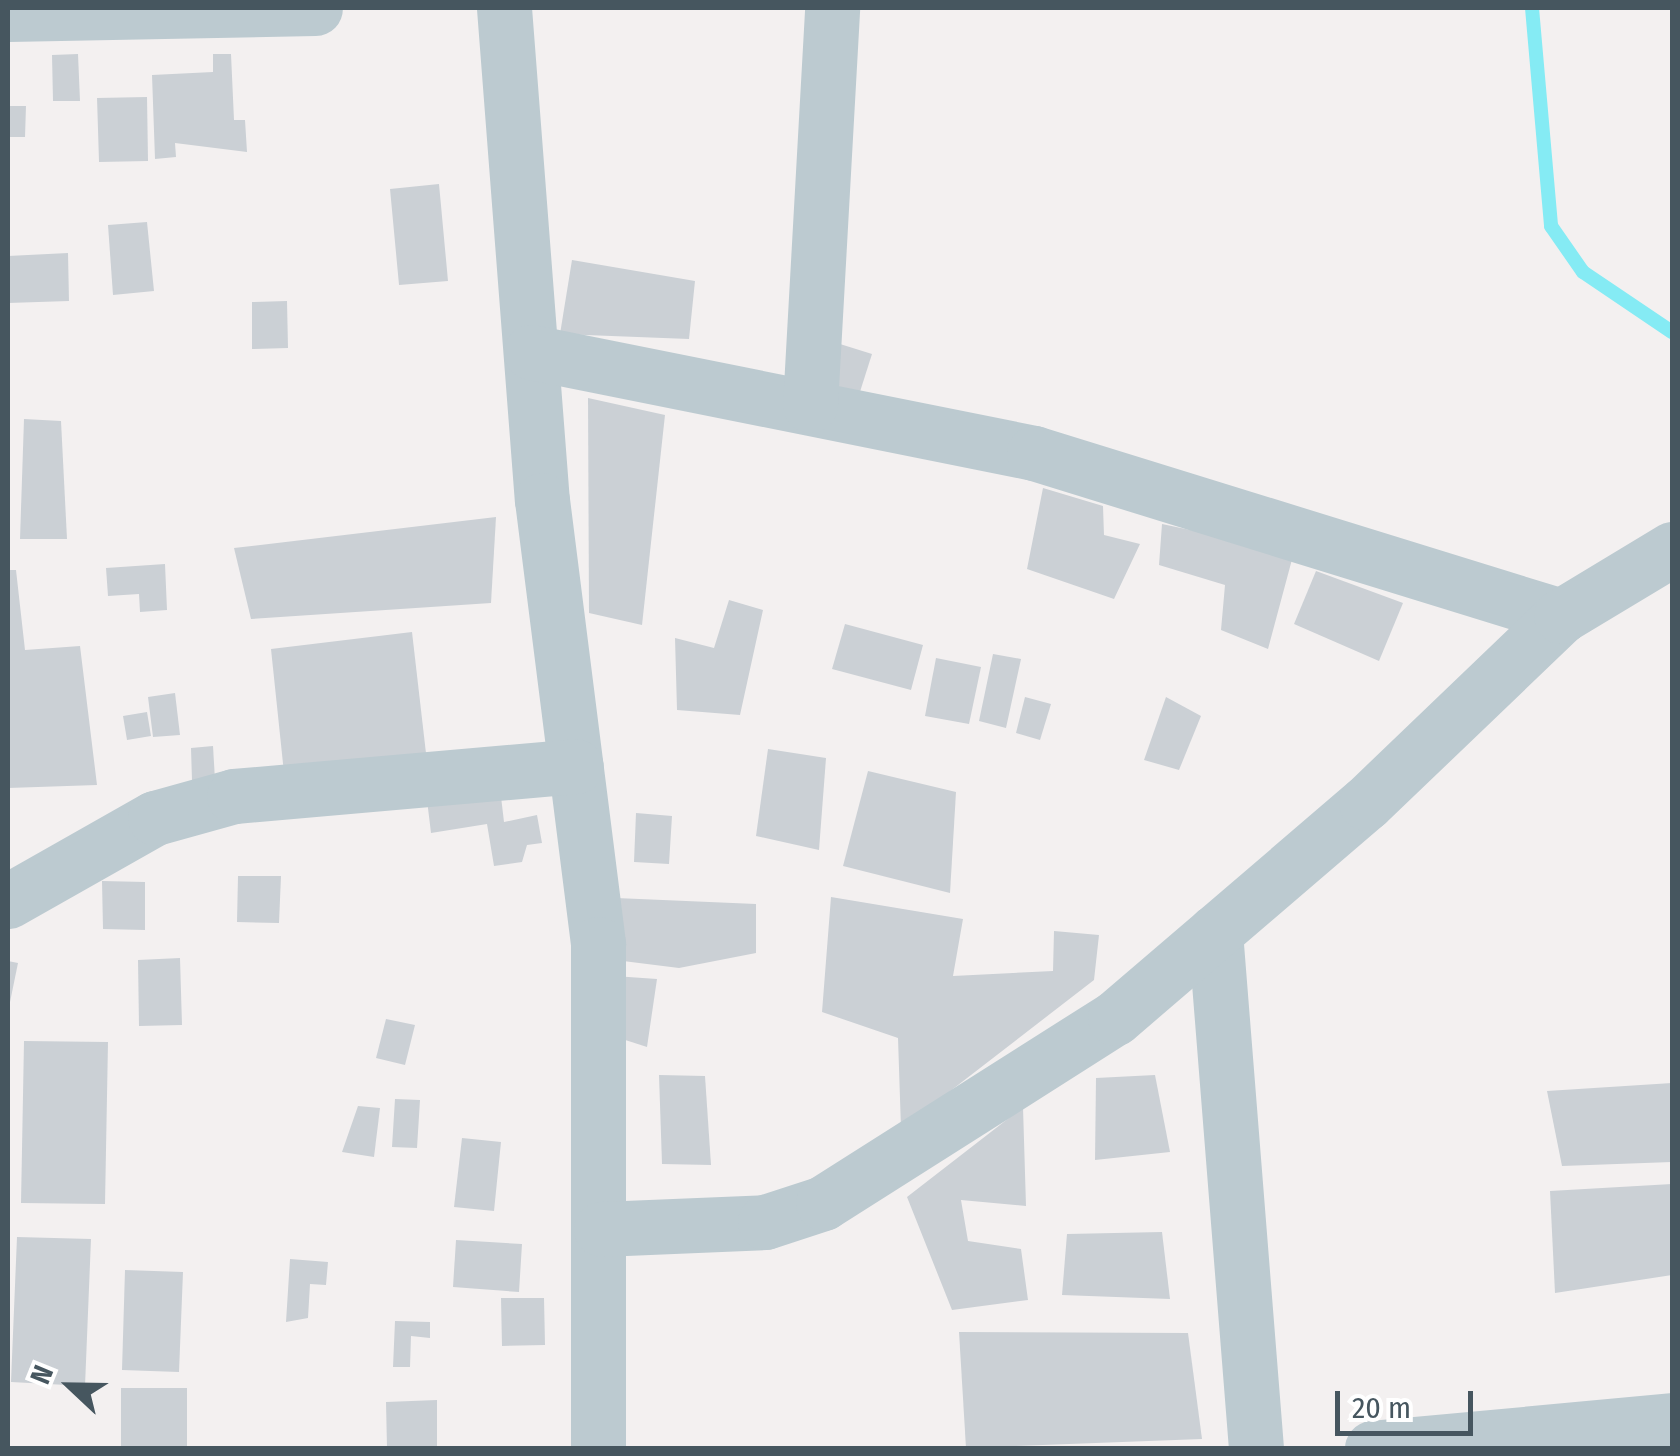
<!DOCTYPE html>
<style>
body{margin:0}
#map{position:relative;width:1680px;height:1456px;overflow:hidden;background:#f3f0f0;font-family:"Fira Sans Condensed",sans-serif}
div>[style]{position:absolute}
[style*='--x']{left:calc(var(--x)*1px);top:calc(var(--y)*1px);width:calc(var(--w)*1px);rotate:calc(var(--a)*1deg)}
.stream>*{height:14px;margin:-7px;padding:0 7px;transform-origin:7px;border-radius:7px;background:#85ebf4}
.building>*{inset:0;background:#cbd0d5}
.minor>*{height:55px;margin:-27.5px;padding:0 27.5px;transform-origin:27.5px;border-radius:27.5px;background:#bccad0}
span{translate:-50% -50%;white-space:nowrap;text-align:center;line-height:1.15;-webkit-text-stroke:8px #fff;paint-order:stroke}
.frame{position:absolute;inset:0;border:10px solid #46565f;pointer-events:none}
.north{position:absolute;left:20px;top:1336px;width:100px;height:100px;-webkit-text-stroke:8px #fff;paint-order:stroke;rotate:292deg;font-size:28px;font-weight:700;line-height:40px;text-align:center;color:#46565f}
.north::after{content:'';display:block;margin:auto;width:35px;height:45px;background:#46565f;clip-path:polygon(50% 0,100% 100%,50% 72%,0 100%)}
.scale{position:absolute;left:1335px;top:1391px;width:138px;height:45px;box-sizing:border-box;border:5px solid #46565f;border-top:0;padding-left:12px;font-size:30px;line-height:35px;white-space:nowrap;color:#46565f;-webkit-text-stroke:8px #fff;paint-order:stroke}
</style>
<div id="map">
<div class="stream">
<div style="--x:1532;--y:8;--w:219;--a:85"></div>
<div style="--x:1551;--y:226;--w:56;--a:55.2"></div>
<div style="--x:1583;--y:272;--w:107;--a:34"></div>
</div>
<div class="building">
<div style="clip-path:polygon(78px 54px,80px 101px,53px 101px,52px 55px)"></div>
<div style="clip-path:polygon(213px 54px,231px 54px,234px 120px,245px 120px,247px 152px,175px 143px,176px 157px,155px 159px,152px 75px,213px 72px)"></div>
<div style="clip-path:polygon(147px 97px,148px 161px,99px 162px,97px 98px)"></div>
<div style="clip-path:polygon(8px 106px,26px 106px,25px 137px,8px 137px)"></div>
<div style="clip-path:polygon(439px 184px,448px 281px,399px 285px,390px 189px)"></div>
<div style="clip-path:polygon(147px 222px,154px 291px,113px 295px,108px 225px)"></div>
<div style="clip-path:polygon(68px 253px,69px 301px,8px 303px,8px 256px)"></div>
<div style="clip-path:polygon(572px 260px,695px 281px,689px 339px,560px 334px)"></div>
<div style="clip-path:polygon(287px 301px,288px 348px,252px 349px,252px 302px)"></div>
<div style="clip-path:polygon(840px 344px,872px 354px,858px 398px,826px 389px)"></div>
<div style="clip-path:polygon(588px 398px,665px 415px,642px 625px,589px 613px)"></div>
<div style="clip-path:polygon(24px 419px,61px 421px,67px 539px,20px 539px)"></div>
<div style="clip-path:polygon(1043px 488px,1103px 506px,1104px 535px,1140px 544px,1114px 599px,1027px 569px)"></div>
<div style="clip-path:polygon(496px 517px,491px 603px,251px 619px,234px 548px)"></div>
<div style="clip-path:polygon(1162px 524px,1294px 552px,1268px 649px,1221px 630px,1225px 585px,1159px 565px)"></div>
<div style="clip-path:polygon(165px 564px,167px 610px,140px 612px,139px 594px,108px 596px,106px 568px)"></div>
<div style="clip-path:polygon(8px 570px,16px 570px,25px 650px,80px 646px,97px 785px,8px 788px)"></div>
<div style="clip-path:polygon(1316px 571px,1403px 603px,1379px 661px,1294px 624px)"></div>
<div style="clip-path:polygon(729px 600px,763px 610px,740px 715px,677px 710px,675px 638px,714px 648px)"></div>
<div style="clip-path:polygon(845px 624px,923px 645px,911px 690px,832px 669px)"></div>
<div style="clip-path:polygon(412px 632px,427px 762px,284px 773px,271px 649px)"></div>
<div style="clip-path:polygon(993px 654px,1021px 659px,1006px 728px,979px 721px)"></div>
<div style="clip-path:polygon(936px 658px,981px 667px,969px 724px,925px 716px)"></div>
<div style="clip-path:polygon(175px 693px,180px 735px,153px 737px,148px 697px)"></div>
<div style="clip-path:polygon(1025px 697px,1051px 704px,1040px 740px,1016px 733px)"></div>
<div style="clip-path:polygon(1166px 697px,1201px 716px,1179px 770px,1144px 760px)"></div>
<div style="clip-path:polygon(147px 712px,151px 736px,127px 740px,123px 716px)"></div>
<div style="clip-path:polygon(213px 746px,215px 780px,192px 781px,191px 748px)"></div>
<div style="clip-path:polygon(768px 749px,826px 758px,819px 850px,756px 836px)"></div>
<div style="clip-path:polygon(868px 771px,956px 792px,950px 893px,843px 866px)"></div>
<div style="clip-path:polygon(500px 788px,504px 822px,537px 815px,542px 843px,527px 845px,522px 862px,494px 866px,487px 824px,431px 833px,427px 800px)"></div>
<div style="clip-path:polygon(636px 813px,672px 816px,669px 864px,634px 862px)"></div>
<div style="clip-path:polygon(238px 876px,281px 876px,279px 923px,237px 922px)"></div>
<div style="clip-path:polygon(102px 881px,145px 882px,145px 930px,103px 929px)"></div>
<div style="clip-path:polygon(831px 897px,963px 919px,953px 976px,1053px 971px,1054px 931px,1099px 935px,1094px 980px,901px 1129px,898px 1038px,822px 1012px)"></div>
<div style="clip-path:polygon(616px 898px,756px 904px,756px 953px,679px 968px,623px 961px)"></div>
<div style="clip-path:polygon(180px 958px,182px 1025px,139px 1026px,138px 960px)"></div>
<div style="clip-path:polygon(8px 961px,18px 963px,9px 1007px,8px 1007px)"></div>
<div style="clip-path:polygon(614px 976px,657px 979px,647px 1047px,616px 1037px)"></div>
<div style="clip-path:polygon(386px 1019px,415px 1025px,405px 1065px,376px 1058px)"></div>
<div style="clip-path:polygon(24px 1041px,108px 1042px,105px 1204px,21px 1203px)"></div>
<div style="clip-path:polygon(659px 1075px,705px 1076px,711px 1165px,662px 1164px)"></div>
<div style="clip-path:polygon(1155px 1075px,1170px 1152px,1095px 1160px,1096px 1078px)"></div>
<div style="clip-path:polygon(1672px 1083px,1672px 1162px,1562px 1166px,1547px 1091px)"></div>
<div style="clip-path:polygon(395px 1099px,420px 1100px,417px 1148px,392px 1147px)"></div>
<div style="clip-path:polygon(358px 1106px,380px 1108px,374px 1157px,342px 1152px)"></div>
<div style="clip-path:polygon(1023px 1107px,1026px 1206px,961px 1200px,968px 1241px,1021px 1249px,1028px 1300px,952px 1310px,907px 1197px)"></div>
<div style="clip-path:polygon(462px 1138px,501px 1142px,494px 1211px,454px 1207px)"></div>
<div style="clip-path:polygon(1672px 1184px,1672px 1275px,1555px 1293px,1550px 1191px)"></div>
<div style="clip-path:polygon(1162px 1232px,1170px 1299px,1062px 1295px,1067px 1234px)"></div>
<div style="clip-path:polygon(17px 1237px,91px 1239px,85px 1386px,11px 1382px)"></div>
<div style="clip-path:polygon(456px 1240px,522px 1244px,519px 1292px,453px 1287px)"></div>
<div style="clip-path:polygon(290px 1259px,328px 1262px,326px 1285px,310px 1284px,308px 1318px,286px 1322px)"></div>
<div style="clip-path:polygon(125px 1270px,183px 1272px,179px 1372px,122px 1370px)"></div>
<div style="clip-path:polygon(501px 1298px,544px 1298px,545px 1345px,502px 1346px)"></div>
<div style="clip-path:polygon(395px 1321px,430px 1322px,430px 1338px,411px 1336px,410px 1367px,393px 1367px)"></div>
<div style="clip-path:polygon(959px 1332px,1188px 1333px,1202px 1439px,966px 1448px)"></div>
<div style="clip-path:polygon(121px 1388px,187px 1388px,187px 1448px,121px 1448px)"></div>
<div style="clip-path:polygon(437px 1400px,437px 1448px,387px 1448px,386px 1402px)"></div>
</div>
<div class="minor">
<div style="--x:504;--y:8;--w:493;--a:85.6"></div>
<div style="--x:542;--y:500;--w:448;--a:82.8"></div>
<div style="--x:598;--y:944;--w:504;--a:90"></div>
<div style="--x:8;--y:14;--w:307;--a:-1.1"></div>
<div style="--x:531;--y:352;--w:513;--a:11.35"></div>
<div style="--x:1034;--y:453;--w:552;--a:17.19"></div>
<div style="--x:810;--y:405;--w:398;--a:-86.8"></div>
<div style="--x:8;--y:901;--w:169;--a:-29.5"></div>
<div style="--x:155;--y:818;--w:82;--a:-15.6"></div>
<div style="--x:234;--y:796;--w:343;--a:-5"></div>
<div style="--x:1215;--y:932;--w:518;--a:85.46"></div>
<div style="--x:601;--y:1229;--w:164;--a:-2.4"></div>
<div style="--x:765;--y:1222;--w:61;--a:-18.1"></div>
<div style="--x:823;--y:1203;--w:346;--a:-32.4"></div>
<div style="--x:1115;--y:1018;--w:330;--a:-40.6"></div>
<div style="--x:1366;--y:803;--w:270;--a:-43.8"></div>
<div style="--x:1561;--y:616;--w:130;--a:-31.1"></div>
<div style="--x:1372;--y:1448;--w:301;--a:-5.3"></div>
</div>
<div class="frame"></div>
<div class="north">N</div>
<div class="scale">20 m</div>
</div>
